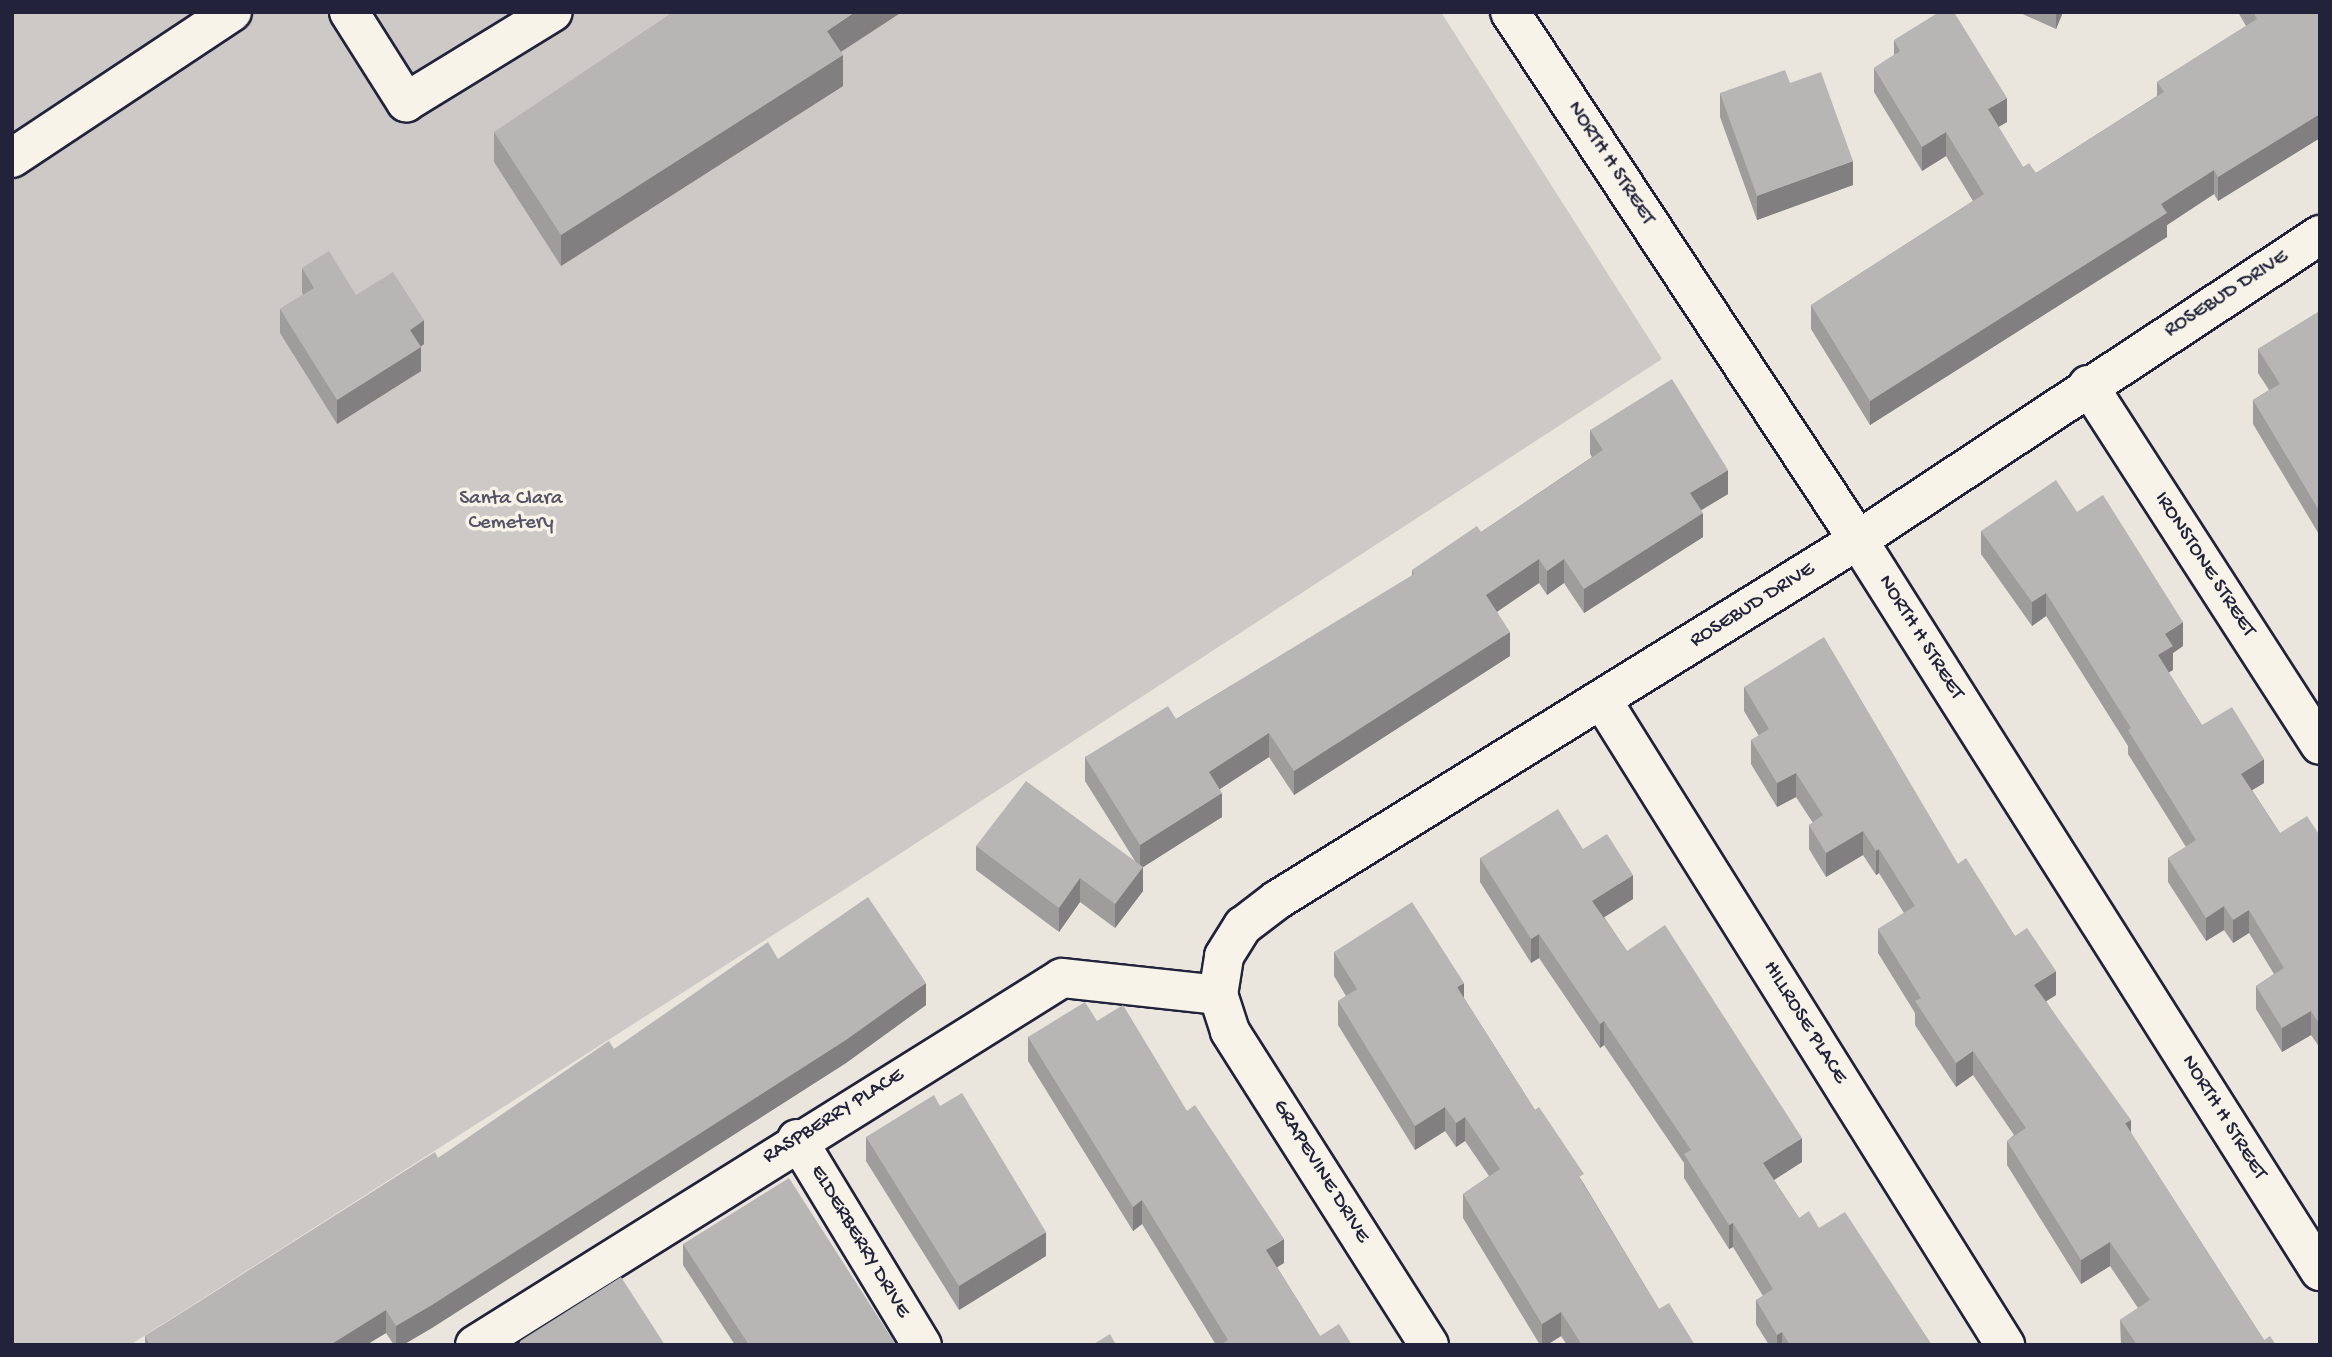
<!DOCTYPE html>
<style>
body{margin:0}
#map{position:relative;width:2332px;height:1357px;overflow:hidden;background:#eae6de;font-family:"Gochi Hand",sans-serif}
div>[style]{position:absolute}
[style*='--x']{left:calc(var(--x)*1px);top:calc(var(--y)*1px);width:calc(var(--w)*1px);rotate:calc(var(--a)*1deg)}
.green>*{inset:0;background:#cdc9c6}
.roads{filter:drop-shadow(2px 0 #22223b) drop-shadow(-2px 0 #22223b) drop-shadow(0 2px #22223b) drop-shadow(0 -2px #22223b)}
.minor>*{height:38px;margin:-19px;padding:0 19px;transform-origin:19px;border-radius:19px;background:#f7f3e8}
.wall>*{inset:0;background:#9e9d9c}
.shaded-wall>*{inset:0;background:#817f7f}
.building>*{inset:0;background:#b8b6b5}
span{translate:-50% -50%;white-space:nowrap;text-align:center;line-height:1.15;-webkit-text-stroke:7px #f7f3e8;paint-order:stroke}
.street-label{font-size:21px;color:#22223b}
.park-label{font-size:21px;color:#555465}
.frame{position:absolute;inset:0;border:14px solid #22223b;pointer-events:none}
</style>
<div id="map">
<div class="green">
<div style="clip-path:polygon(12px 12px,1441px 12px,1662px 359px,867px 875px,130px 1345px,12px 1345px)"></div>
</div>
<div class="roads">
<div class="minor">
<div style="--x:349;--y:12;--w:107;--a:57.7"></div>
<div style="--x:406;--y:102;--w:172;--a:-31.5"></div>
<div style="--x:1510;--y:12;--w:632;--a:56.61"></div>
<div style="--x:1858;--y:540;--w:865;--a:57.71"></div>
<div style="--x:12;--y:158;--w:264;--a:-33.6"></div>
<div style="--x:2088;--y:385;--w:428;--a:57.2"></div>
<div style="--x:1602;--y:700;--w:761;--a:58"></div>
<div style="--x:797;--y:1139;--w:241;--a:58.8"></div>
<div style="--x:475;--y:1345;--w:692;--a:-32.01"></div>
<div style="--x:1062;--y:978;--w:157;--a:6.2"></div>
<div style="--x:1429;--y:1345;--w:372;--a:-122.4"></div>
<div style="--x:1230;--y:1031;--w:38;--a:-108"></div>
<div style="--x:1218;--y:995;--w:39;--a:-81"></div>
<div style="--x:1224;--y:956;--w:36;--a:-58"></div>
<div style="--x:1243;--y:926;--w:43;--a:-37.4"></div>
<div style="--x:1277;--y:900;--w:683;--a:-31.78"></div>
<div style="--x:1858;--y:540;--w:554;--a:-33.43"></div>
</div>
</div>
<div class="wall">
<div style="clip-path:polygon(2018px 12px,2063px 12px,2056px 29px)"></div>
<div style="clip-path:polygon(2238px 12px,2320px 12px,2320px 138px,2218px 201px,2214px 194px,2167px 225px,2167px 237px,1870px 425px,1811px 329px,1811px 305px,1973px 201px,1946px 156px,1922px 171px,1874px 92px,1874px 68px,1894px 55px,1894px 40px,2007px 122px,1998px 127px,2023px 167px,2036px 173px,2157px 96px,2157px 82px,2246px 26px)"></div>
<div style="clip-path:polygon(841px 52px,843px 86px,561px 266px,494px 162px,494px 132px)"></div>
<div style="clip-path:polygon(1790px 83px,1853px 185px,1757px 220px,1720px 117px,1720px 93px)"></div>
<div style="clip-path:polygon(302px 268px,356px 295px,424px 344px,421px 346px,421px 371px,337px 424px,280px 333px,280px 309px,303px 295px,302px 292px)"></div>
<div style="clip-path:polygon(2320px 311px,2320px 536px,2253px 424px,2253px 400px,2269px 390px,2258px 373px,2258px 349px)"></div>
<div style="clip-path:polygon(1590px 430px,1728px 494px,1701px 510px,1703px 537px,1584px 613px,1564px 583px,1547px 595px,1539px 583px,1497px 612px,1510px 656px,1294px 795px,1269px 757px,1220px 789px,1222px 817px,1143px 867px,1143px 891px,1115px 928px,1080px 902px,1059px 932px,976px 870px,976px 846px,1135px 861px,1085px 781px,1085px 757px,1176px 719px,1412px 576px,1412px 570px,1481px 532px,1592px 457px,1590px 454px)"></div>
<div style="clip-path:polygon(2077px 512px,2183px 646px,2173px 653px,2173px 670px,2168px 672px,2202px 725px,2264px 783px,2252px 790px,2280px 833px,2320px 836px,2320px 1048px,2311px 1035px,2282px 1052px,2256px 1009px,2256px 986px,2274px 974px,2249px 933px,2233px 943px,2224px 930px,2206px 941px,2168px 882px,2168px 858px,2186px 847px,2128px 754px,2128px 746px,2046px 616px,2032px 626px,1981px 554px,1981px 531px)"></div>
<div style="clip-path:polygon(1744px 687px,1958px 864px,2015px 936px,2056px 995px,2046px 1001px,2264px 1340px,2276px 1345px,2121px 1345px,2120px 1320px,2138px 1308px,2110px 1266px,2081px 1284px,2007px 1165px,2007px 1141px,2014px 1135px,1973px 1075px,1956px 1087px,1915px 1025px,1915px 1013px,1878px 953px,1878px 929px,1904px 913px,1879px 873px,1876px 875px,1863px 855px,1826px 877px,1809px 849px,1809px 825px,1813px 823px,1796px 797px,1777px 807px,1751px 764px,1751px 740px,1759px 736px,1744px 711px)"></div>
<div style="clip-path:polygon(1583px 849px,1633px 899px,1604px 917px,1627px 951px,1802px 1162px,1774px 1180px,1799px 1218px,1819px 1228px,1932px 1345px,1769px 1345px,1756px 1324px,1756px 1300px,1763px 1296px,1733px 1247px,1729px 1249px,1684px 1178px,1684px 1163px,1604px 1045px,1600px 1048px,1539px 958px,1531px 963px,1480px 882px,1480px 858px)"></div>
<div style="clip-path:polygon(1334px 952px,1464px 998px,1535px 1110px,1584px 1184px,1659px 1309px,1695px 1345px,1567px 1345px,1561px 1336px,1547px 1345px,1540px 1345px,1463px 1218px,1463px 1194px,1489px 1176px,1465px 1141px,1456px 1147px,1445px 1131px,1415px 1150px,1338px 1025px,1338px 1001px,1346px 996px,1334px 976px)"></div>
<div style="clip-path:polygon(778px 959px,926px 1005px,846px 1063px,403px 1345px,394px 1345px,386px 1333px,366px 1345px,145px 1345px,145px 1336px,438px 1158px,614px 1049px)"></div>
<div style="clip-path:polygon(1097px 1021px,1187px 1111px,1284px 1263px,1277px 1267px,1320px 1336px,1352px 1345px,1216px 1345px,1142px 1224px,1133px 1231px,1028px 1061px,1028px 1037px)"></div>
<div style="clip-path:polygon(940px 1106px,1046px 1256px,959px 1310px,866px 1161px,866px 1137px)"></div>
<div style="clip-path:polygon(683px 1244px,896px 1345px,735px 1345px,683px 1265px)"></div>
</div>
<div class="shaded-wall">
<div style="clip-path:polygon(855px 12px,902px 12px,827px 61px,827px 31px)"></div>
<div style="clip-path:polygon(2056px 12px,2063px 12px,2056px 29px)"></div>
<div style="clip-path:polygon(843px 55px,843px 86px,561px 266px,561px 235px)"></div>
<div style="clip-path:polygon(2007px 98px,2007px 122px,1988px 133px,1988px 109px)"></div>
<div style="clip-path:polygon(2320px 114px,2320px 138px,2218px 201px,2218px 177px)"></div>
<div style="clip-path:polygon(1946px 132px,1946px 156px,1922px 171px,1922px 147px)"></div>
<div style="clip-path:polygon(1853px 161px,1853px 185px,1757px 220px,1757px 196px)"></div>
<div style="clip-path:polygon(2214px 170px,2214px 194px,2167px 225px,2167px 237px,1870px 425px,1870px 401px,2161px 204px)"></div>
<div style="clip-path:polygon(424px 320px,424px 344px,410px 354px,410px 330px)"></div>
<div style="clip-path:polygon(421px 347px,421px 371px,337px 424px,337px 400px)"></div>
<div style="clip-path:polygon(1728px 470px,1728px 494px,1690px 517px,1690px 493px)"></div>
<div style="clip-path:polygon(1703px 513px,1703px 537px,1584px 613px,1584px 589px)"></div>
<div style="clip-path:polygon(1539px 559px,1539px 583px,1486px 619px,1486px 595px)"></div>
<div style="clip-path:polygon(1564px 559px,1564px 583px,1547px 595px,1547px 571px)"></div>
<div style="clip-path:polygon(2046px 593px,2046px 616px,2032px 626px,2032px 602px)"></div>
<div style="clip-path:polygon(2183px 622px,2183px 646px,2173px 653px,2173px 670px,2158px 679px,2158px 655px,2165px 634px)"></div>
<div style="clip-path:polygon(1510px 632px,1510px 656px,1294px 795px,1294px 771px)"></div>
<div style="clip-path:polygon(1269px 733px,1269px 757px,1209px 796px,1209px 772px)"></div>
<div style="clip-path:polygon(2264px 759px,2264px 783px,2241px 797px,2241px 774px)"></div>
<div style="clip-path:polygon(1796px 773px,1796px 797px,1777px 807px,1777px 783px)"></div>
<div style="clip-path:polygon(1222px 793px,1222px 817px,1140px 869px,1140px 845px)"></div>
<div style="clip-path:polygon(1863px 831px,1863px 855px,1826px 877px,1826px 853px)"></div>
<div style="clip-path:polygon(1879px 849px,1879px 873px,1876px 875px,1876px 851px)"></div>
<div style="clip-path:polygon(1143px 867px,1143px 891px,1115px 928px,1115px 904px)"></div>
<div style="clip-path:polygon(1633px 875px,1633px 899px,1592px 925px,1592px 901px)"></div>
<div style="clip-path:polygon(1080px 878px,1080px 902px,1059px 932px,1059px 908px)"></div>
<div style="clip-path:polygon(2224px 906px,2224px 930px,2206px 941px,2206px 918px)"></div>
<div style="clip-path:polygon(2249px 910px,2249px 933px,2233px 943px,2233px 920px)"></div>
<div style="clip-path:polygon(1539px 934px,1539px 958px,1531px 963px,1531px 939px)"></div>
<div style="clip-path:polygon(2056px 971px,2056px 995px,2034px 1009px,2034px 985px)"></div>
<div style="clip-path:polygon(926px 983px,926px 1005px,846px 1063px,432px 1328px,403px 1345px,396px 1345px,396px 1326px)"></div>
<div style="clip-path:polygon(1464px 983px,1464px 1007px,1457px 987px)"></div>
<div style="clip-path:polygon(2311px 1011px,2311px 1035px,2282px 1052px,2282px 1028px)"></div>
<div style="clip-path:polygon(1604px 1021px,1604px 1045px,1600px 1048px,1600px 1024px)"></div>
<div style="clip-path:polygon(1973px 1051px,1973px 1075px,1956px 1087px,1956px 1063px)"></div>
<div style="clip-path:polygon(1445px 1107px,1445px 1131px,1415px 1150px,1415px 1126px)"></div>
<div style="clip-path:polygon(1465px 1117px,1465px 1141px,1456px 1147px,1456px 1123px)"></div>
<div style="clip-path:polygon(2131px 1120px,2131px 1144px,2125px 1123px)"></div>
<div style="clip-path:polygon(1802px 1138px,1802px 1162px,1763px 1187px,1763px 1163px)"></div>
<div style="clip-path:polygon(1142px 1200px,1142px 1224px,1133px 1231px,1133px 1207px)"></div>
<div style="clip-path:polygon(1733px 1223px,1733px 1247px,1729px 1249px,1729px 1225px)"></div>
<div style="clip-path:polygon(1046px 1232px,1046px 1256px,959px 1310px,959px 1286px)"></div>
<div style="clip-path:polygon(1284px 1239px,1284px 1263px,1266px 1274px,1266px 1250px)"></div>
<div style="clip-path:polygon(2110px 1242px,2110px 1266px,2081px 1284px,2081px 1260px)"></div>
<div style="clip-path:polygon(386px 1310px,386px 1333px,366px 1345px,330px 1345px)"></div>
<div style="clip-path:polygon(1561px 1312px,1561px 1336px,1547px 1345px,1542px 1345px,1542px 1324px)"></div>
<div style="clip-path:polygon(1782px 1332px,1782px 1345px,1777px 1345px,1777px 1335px)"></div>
</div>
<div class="building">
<div style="clip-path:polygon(673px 12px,855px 12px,827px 31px,843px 55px,561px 235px,494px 132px)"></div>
<div style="clip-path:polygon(1939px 12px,1954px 12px,2007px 98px,1988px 109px,2023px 167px,2029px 163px,2036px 173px,2164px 92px,2157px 82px,2257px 19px,2253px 12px,2320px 12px,2320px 114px,2218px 177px,2214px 170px,2161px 204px,2167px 213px,1870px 401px,1811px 305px,1984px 194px,1946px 132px,1922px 147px,1874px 68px,1900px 51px,1894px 40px)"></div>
<div style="clip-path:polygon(1785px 70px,1790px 83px,1821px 72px,1853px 161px,1757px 196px,1720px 93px)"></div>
<div style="clip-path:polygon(329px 251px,356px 295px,393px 272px,424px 320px,410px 330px,421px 347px,337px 400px,280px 309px,314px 288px,302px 268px)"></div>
<div style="clip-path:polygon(2320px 311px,2320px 512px,2253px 400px,2280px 384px,2258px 349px)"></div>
<div style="clip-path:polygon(1672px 379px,1728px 470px,1690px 493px,1703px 513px,1584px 589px,1564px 559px,1547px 571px,1539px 559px,1486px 595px,1510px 632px,1294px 771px,1269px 733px,1209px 772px,1222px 793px,1140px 845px,1085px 757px,1168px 706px,1176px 719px,1414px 574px,1412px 570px,1477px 526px,1481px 532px,1603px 450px,1590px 430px)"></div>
<div style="clip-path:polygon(2056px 480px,2077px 512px,2103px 495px,2183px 622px,2165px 634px,2173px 646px,2158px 655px,2202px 725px,2232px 707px,2264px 759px,2241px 774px,2280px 833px,2307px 816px,2320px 836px,2320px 1025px,2311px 1011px,2282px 1028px,2256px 986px,2284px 968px,2249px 910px,2233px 920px,2224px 906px,2206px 918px,2168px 858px,2196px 840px,2128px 730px,2131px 728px,2046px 593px,2032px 602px,1981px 531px)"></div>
<div style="clip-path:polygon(1824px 637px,1958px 864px,1966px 858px,2015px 936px,2027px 928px,2056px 971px,2034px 985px,2131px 1120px,2125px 1123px,2264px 1340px,2270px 1336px,2276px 1345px,2137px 1345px,2120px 1320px,2150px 1300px,2110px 1242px,2081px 1260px,2007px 1141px,2026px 1128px,1973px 1051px,1956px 1063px,1915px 1001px,1921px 998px,1878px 929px,1915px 906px,1879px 849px,1876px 851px,1863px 831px,1826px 853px,1809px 825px,1823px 815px,1796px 773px,1777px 783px,1751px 740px,1769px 729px,1744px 687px)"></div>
<div style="clip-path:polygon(1026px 781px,1143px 867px,1115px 904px,1080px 878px,1059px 908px,976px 846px)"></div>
<div style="clip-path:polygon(1558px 809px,1583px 849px,1607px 834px,1633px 875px,1592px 901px,1627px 951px,1665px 925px,1802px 1138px,1763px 1163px,1799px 1218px,1809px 1211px,1819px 1228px,1845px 1212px,1932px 1345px,1790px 1345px,1782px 1332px,1777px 1335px,1756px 1300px,1773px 1289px,1733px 1223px,1729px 1225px,1684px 1154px,1691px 1150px,1604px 1021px,1600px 1024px,1539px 934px,1531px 939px,1480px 858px)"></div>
<div style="clip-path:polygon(868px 897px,926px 983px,846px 1040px,432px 1305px,396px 1326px,386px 1310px,330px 1345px,150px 1345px,145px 1336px,435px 1152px,438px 1158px,609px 1041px,614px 1049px,768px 942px,778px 959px)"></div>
<div style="clip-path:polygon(1412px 902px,1464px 983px,1457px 987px,1535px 1110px,1539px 1107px,1584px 1174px,1579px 1177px,1659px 1309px,1669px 1303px,1695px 1345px,1582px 1345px,1561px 1312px,1542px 1324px,1463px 1194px,1500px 1169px,1465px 1117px,1456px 1123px,1445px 1107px,1415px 1126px,1338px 1001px,1357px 989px,1334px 952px)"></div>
<div style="clip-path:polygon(1085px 1002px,1097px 1021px,1123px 1005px,1187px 1111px,1195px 1105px,1284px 1239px,1266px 1250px,1320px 1336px,1339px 1324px,1352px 1345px,1221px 1345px,1228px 1340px,1142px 1200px,1133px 1207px,1028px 1037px)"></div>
<div style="clip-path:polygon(962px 1093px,1046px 1232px,959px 1286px,866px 1137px,934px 1095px,940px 1106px)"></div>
<div style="clip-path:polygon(789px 1178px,896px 1345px,749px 1345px,683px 1244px)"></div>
<div style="clip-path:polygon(621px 1277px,665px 1345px,522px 1345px,520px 1341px)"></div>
<div style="clip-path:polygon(1110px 1334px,1116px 1345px,1092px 1345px)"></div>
</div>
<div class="street-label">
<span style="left:1610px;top:164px;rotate:57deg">NORTH H STREET</span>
<span style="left:2227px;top:295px;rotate:-33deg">ROSEBUD DRIVE</span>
<span style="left:2204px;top:565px;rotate:57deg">IRONSTONE STREET</span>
<span style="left:1753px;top:606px;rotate:-32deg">ROSEBUD DRIVE</span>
<span style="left:1920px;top:638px;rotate:58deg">NORTH H STREET</span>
<span style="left:1804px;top:1023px;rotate:58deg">HILLROSE PLACE</span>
<span style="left:834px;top:1117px;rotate:-32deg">RASPBERRY PLACE</span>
<span style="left:2223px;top:1118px;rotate:58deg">NORTH H STREET</span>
<span style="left:1320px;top:1172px;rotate:58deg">GRAPEVINE DRIVE</span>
<span style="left:859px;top:1242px;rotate:59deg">ELDERBERRY DRIVE</span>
</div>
<div class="park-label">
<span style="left:511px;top:512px">Santa Clara<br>Cemetery</span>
</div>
<div class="frame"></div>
</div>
